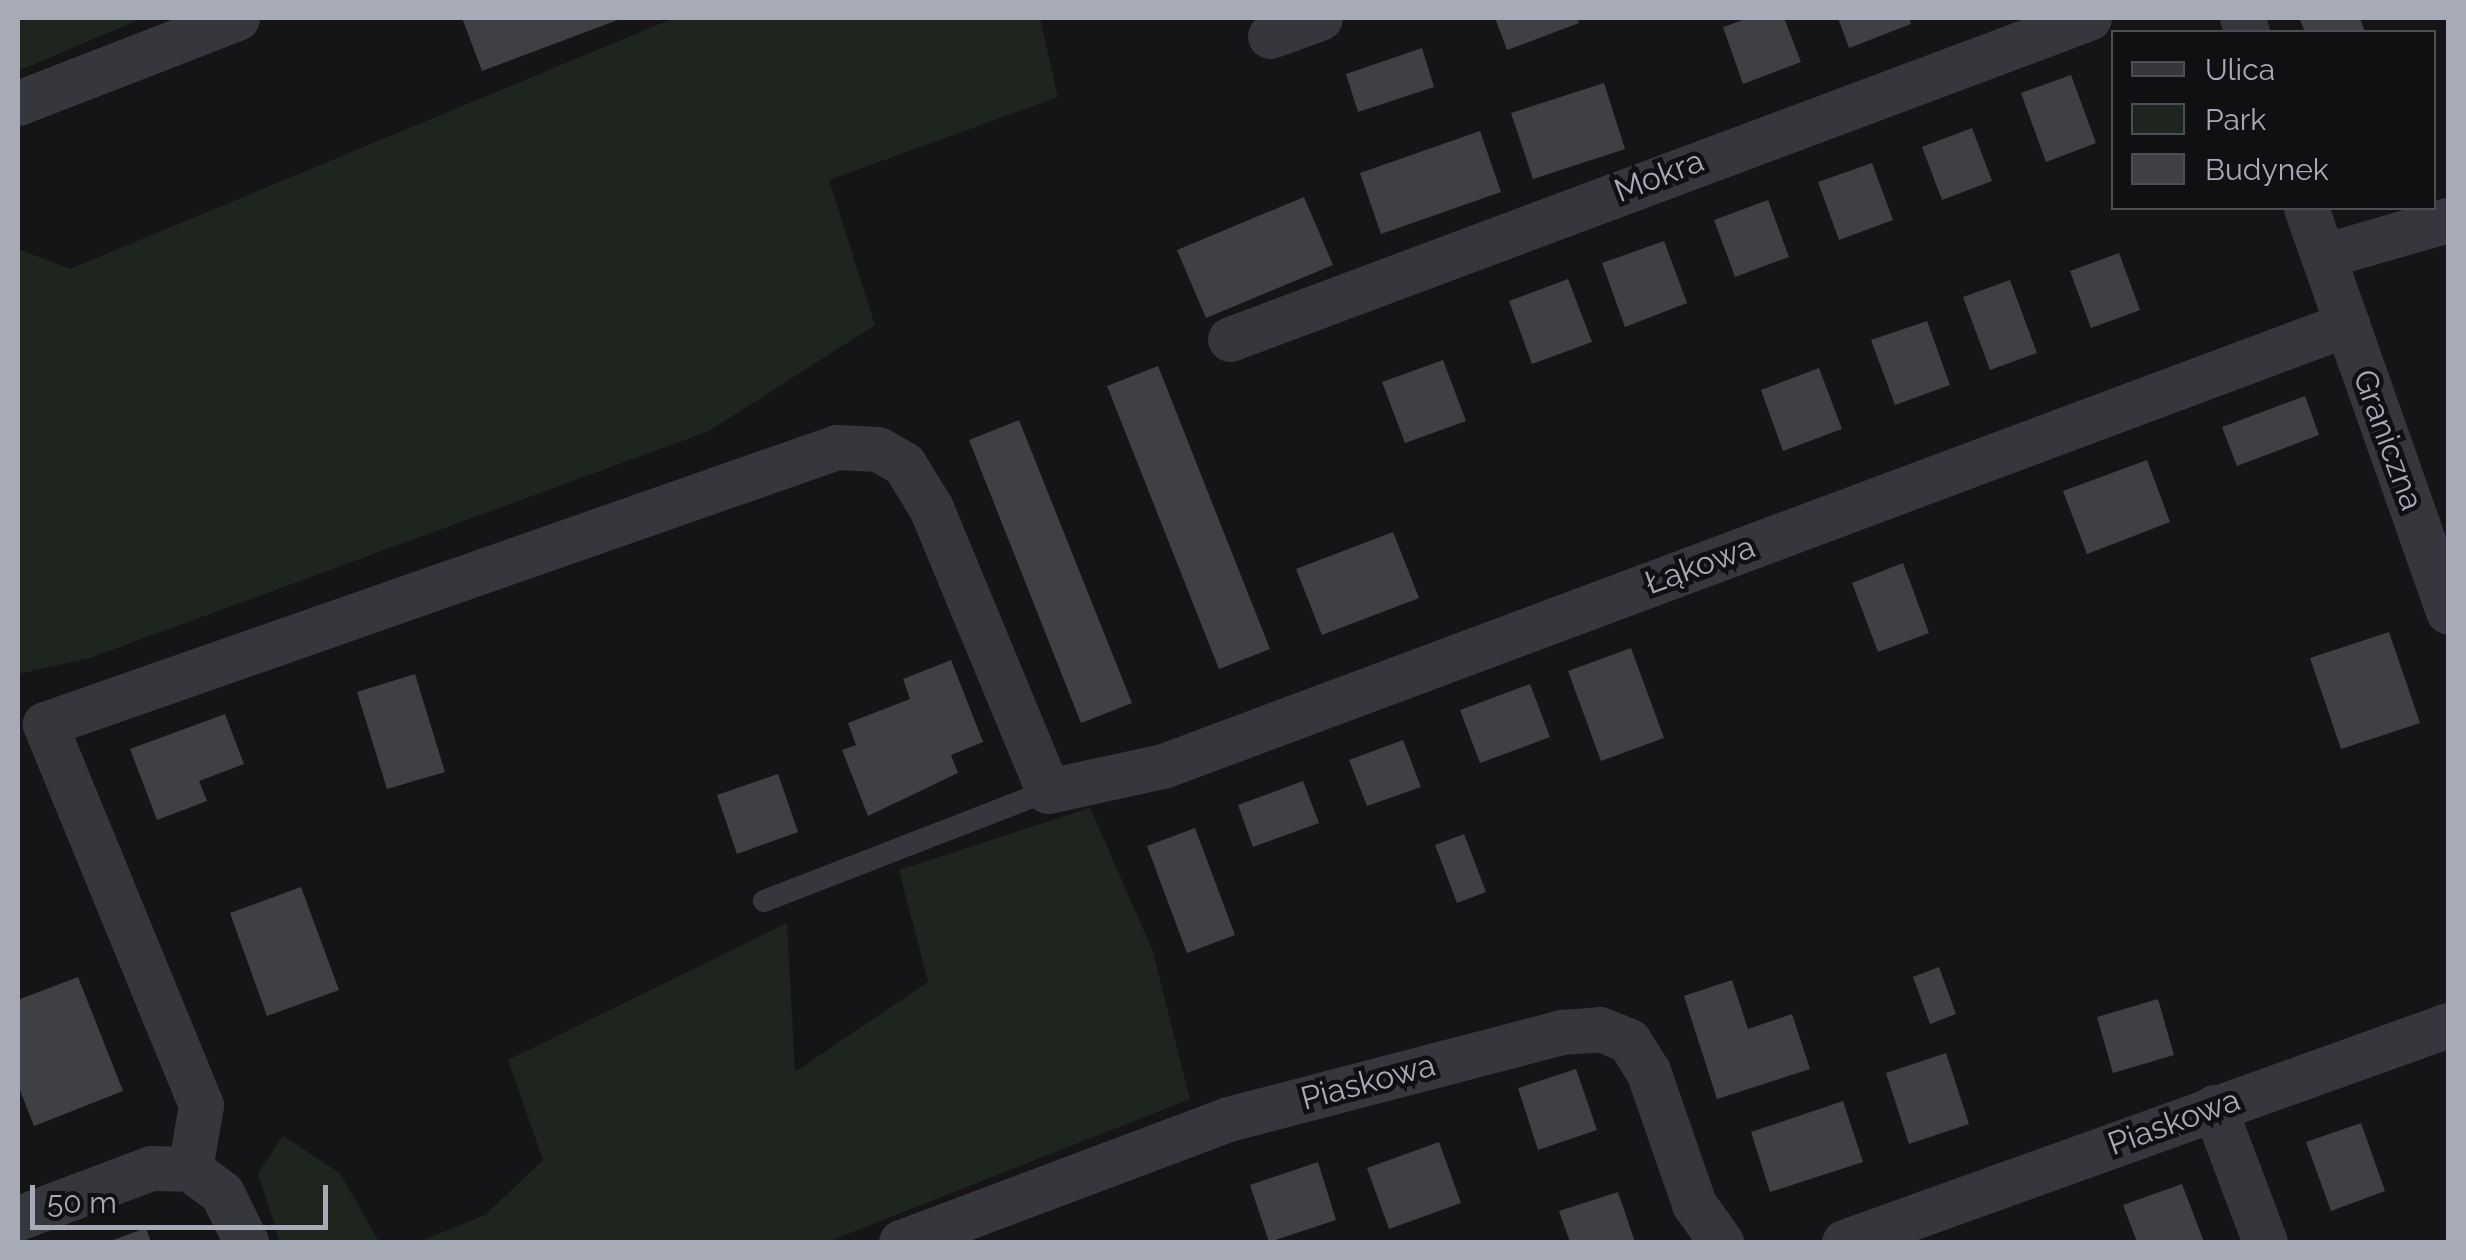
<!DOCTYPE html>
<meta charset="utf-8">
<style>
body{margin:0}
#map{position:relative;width:2466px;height:1260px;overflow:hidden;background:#151517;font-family:Raleway,sans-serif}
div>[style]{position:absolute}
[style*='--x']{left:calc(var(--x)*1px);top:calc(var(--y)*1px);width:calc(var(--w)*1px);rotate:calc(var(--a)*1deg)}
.green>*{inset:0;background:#1d251e}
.building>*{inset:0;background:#3f4044}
.service>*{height:22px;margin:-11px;padding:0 11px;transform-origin:11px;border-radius:11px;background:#36373c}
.minor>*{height:45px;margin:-22.5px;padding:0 22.5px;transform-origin:22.5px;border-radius:22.5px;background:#36373c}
span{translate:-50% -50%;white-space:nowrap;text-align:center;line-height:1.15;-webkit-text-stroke:9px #101012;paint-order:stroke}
.street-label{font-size:32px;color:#a7abb7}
.frame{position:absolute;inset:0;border:20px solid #a7abb7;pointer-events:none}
.legend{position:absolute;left:2111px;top:30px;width:325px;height:180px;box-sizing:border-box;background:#101012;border:2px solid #4c4e54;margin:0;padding:12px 18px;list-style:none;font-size:30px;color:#a7abb7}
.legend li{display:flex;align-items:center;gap:20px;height:50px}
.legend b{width:50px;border:2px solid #4c4e54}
.scale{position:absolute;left:30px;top:1185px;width:298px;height:45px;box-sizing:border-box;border:5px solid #a7abb7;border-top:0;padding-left:12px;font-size:30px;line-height:35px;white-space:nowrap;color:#a7abb7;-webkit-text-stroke:8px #101012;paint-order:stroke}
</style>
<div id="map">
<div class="green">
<div style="clip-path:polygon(18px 18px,143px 18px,18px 71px)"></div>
<div style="clip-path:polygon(674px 18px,1040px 18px,1058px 97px,829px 180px,875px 325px,709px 431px,90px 658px,18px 674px,18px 249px,70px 269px)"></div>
<div style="clip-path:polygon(1090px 808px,1153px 951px,1190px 1099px,827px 1242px,419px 1242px,485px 1215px,543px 1160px,508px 1060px,787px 923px,795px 1072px,928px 982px,899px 870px)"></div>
<div style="clip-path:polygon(283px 1136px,340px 1173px,379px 1242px,280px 1242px,258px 1173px)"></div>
</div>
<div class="building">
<div style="clip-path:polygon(462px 18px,623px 18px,482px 71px)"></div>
<div style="clip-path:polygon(1495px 18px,1577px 18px,1579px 23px,1507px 50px)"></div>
<div style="clip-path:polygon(1749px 18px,1784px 18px,1801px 62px,1743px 84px,1723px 27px)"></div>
<div style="clip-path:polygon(1838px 18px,1909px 18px,1911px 24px,1849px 48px)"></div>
<div style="clip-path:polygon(2299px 18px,2360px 18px,2365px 32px,2305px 32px)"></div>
<div style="clip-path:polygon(1422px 48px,1434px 87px,1358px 112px,1346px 74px)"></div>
<div style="clip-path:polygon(2071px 75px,2096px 143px,2046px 162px,2021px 93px)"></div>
<div style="clip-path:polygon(1604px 83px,1625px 149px,1533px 179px,1511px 113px)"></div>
<div style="clip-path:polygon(1972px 128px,1992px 181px,1942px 200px,1922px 147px)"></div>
<div style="clip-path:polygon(1480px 131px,1501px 192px,1381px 234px,1360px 173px)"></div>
<div style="clip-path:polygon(1872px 163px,1893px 220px,1839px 240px,1818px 182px)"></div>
<div style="clip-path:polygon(1304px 197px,1333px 265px,1206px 318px,1177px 250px)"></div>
<div style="clip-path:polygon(1768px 200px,1789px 257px,1735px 277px,1714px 220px)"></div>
<div style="clip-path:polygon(1664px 241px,1687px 303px,1625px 327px,1602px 263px)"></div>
<div style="clip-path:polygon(2119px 253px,2140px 310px,2091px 328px,2070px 271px)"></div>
<div style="clip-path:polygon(1568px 279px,1592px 342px,1532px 364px,1509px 301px)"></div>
<div style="clip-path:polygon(2010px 280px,2037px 353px,1990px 370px,1963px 297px)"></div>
<div style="clip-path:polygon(1927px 321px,1950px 385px,1895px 405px,1871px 340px)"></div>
<div style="clip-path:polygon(1443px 360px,1466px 421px,1405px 443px,1382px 382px)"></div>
<div style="clip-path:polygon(1158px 366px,1270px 649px,1219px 669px,1107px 386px)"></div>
<div style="clip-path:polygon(1819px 368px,1842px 429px,1783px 451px,1761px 390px)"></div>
<div style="clip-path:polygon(2305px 396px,2319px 435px,2237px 466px,2222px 427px)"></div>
<div style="clip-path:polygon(1019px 420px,1132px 703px,1081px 723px,969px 440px)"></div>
<div style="clip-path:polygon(2147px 460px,2170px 522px,2087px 554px,2063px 491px)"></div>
<div style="clip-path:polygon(1393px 532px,1419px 598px,1322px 635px,1296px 569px)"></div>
<div style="clip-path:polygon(1903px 563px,1929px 633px,1878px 652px,1852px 583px)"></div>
<div style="clip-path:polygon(2389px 632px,2420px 723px,2341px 749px,2310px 658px)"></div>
<div style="clip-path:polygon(1631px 648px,1664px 738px,1601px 761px,1568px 671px)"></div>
<div style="clip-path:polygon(951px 660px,983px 742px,951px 755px,958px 773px,868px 816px,842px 750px,856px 745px,848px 723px,910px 699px,903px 679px)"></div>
<div style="clip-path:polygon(415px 674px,445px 772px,387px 789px,357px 692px)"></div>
<div style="clip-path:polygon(1530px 684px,1550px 737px,1480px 763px,1460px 710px)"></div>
<div style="clip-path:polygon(225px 714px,244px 764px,199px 781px,207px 801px,157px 820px,130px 749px)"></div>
<div style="clip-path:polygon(1403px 740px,1421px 787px,1367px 806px,1349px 760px)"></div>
<div style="clip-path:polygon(778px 774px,798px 832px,737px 854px,717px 795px)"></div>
<div style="clip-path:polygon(1303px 781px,1319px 823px,1253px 847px,1238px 805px)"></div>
<div style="clip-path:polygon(1195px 828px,1235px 935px,1187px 953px,1147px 846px)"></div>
<div style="clip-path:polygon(1464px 834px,1486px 892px,1457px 903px,1435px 845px)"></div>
<div style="clip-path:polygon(301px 887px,339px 990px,267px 1016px,230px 913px)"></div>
<div style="clip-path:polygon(1939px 967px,1956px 1014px,1930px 1024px,1913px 977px)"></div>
<div style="clip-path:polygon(78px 977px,123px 1091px,34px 1126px,18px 1085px,18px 1000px)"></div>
<div style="clip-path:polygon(1732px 980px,1748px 1029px,1792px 1014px,1810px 1069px,1717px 1099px,1684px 996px)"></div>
<div style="clip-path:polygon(2158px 999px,2174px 1055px,2113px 1073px,2097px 1017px)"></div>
<div style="clip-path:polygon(1946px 1053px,1969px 1124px,1909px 1144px,1886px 1073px)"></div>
<div style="clip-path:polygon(1576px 1069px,1597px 1130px,1538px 1150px,1518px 1088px)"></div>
<div style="clip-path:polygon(1843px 1101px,1863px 1162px,1770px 1192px,1751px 1132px)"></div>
<div style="clip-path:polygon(2361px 1123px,2385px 1191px,2331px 1211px,2306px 1142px)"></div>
<div style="clip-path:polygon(1439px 1142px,1461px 1203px,1389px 1229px,1367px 1168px)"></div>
<div style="clip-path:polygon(1318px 1162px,1336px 1220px,1269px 1242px,1250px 1185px)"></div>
<div style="clip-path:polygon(2182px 1184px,2204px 1242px,2137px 1242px,2123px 1205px)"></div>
<div style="clip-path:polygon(1618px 1192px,1635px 1242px,1570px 1242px,1559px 1211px)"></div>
<div style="clip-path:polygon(146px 1228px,151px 1242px,108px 1242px)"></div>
</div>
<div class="service">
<div style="--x:764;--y:901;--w:305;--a:-21.2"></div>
</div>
<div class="minor">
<div style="--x:2242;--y:18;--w:15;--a:70"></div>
<div style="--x:1270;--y:36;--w:53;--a:-19.8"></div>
<div style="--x:18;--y:103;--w:235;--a:-21.2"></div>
<div style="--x:2306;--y:208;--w:428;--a:70.6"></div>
<div style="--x:2323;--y:256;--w:130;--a:-16.1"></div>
<div style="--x:1230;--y:339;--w:917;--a:-20.49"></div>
<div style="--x:2214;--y:1107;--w:144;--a:69.3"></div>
<div style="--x:190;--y:1169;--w:65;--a:-80.2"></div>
<div style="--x:201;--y:1105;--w:412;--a:-112.3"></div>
<div style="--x:45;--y:724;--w:839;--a:-19.28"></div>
<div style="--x:837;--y:447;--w:41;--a:2.8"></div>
<div style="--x:878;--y:449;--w:30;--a:30"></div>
<div style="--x:904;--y:464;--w:52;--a:58.5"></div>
<div style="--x:931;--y:508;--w:306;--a:67.5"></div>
<div style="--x:1048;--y:791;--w:118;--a:-12.3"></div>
<div style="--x:1163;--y:766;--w:1264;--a:-20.47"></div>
<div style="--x:18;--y:1218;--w:142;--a:-20.6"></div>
<div style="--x:151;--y:1168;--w:39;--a:1"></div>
<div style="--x:190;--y:1169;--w:40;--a:37"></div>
<div style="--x:222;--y:1193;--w:55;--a:63.9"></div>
<div style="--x:901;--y:1242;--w:349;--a:-20.6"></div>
<div style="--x:1228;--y:1119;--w:344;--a:-14.6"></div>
<div style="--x:1561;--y:1032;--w:39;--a:-4"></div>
<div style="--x:1600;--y:1029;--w:31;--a:22"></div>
<div style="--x:1629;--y:1041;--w:36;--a:58"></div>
<div style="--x:1648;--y:1071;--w:141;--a:70.9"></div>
<div style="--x:1694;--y:1204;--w:47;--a:54.6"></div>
<div style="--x:1844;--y:1242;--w:642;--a:-19.76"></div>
</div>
<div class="street-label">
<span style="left:1659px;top:176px;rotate:-21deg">Mokra</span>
<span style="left:2388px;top:440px;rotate:70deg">Graniczna</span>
<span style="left:1700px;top:565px;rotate:-20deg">Łąkowa</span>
<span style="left:1368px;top:1082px;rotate:-15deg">Piaskowa</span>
<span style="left:2174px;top:1122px;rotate:-20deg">Piaskowa</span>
</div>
<div class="frame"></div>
<ul class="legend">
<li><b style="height:12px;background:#36373c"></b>Ulica</li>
<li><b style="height:28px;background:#1d251e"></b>Park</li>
<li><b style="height:28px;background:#3f4044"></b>Budynek</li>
</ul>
<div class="scale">50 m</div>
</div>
